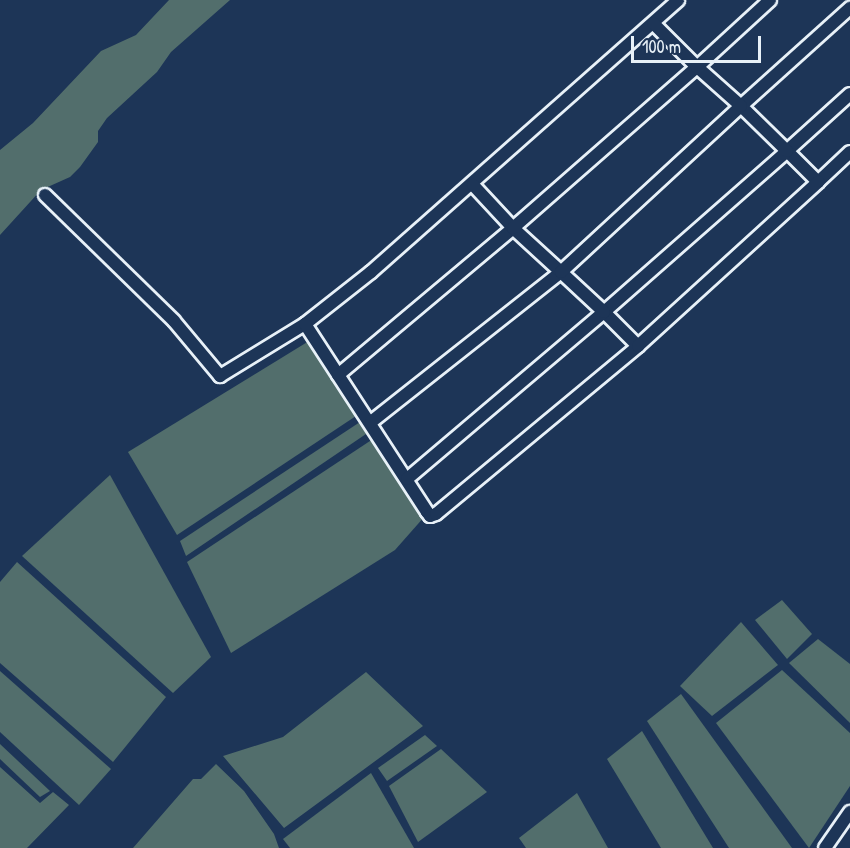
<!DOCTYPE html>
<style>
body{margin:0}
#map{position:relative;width:850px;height:848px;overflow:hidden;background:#1d3557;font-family:"Patrick Hand",sans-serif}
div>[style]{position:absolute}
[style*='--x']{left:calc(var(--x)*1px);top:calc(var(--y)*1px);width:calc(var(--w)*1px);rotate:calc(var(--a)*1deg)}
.green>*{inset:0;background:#526e6c}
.roads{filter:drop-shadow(2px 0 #e8f1f8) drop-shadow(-2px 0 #e8f1f8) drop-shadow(0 2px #e8f1f8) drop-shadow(0 -2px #e8f1f8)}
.minor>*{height:12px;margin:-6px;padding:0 6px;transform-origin:6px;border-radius:6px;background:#1d3557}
span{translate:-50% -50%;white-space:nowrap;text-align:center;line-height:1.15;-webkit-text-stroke:4.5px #1d3557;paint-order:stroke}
.scale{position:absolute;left:631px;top:36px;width:130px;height:27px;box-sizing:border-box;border:3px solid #e8f1f8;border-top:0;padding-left:8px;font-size:18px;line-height:21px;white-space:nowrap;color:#e8f1f8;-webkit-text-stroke:4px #1d3557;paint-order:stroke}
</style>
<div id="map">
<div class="green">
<div style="clip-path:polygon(169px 0,230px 0,171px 52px,157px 72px,107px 118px,98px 131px,98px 142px,80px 167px,70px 177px,41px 190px,0 235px,0 150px,33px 123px,101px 51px,136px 35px)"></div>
<div style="clip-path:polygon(309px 341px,356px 416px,177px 535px,128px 452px)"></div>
<div style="clip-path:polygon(360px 422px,366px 434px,186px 556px,180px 541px)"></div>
<div style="clip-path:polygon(373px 439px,425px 516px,395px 550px,231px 653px,187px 562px)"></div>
<div style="clip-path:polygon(110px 475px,211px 657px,173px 693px,22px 556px)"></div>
<div style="clip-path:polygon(17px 562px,166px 697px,113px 762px,0 663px,0 582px)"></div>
<div style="clip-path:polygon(782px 600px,812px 634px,787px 659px,755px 620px)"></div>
<div style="clip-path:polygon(741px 622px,778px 665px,712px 716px,680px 686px)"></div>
<div style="clip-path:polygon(818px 639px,850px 664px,850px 723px,789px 663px)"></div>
<div style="clip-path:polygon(782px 670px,850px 733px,850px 786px,809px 848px,716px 723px)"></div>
<div style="clip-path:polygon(0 671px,111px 769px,79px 805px,0 732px)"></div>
<div style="clip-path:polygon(366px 672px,423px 726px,284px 828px,223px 756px,283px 737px)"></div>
<div style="clip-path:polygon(681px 694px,792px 848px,729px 848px,647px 721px)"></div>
<div style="clip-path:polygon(642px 731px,713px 848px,661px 848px,607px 759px)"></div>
<div style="clip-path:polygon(425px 735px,437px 746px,387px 781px,378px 768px)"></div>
<div style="clip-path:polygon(0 744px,50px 791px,40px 797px,0 759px)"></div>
<div style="clip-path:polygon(441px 749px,487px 792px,418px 842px,389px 786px)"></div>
<div style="clip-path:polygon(216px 764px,244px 791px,274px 834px,279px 848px,133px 848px,193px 779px,201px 779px)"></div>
<div style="clip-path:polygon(0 767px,40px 803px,53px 792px,69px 805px,27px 848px,0 848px)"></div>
<div style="clip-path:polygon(371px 773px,414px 848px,290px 848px,283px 839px)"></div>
<div style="clip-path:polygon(577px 793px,608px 848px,526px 848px,519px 838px)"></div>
</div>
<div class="roads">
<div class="minor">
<div style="--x:850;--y:94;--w:85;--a:137.9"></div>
<div style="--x:787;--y:151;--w:44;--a:45"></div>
<div style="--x:818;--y:182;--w:44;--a:-43.2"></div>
<div style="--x:45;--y:195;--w:180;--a:44.3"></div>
<div style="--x:174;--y:321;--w:72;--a:50.1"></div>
<div style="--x:220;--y:376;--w:100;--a:-31.5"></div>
<div style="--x:305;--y:324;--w:84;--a:-38.2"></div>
<div style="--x:371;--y:272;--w:410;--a:-41.5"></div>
<div style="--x:305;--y:324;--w:224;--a:57"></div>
<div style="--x:427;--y:512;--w:5;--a:53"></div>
<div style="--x:430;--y:516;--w:6;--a:-18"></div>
<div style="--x:436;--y:514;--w:263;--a:-39.7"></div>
<div style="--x:638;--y:346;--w:48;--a:-135"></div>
<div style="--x:604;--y:312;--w:244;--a:-41.3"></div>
<div style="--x:787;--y:151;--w:64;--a:-135.6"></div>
<div style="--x:741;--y:106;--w:147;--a:-42"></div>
<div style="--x:638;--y:346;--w:244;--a:-42.3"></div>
<div style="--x:338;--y:375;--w:229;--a:-40"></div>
<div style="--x:513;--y:228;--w:59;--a:-132.9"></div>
<div style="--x:371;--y:422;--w:242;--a:-38.3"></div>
<div style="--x:561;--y:272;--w:65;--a:-137.5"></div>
<div style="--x:513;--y:228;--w:244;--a:-41.2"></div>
<div style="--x:697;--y:67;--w:62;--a:-135"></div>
<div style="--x:407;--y:479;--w:258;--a:-40.3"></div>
<div style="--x:604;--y:312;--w:59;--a:-137.1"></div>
<div style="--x:561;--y:272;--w:245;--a:-42.7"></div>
<div style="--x:741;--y:106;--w:59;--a:-138.4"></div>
<div style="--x:697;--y:67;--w:99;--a:-42.5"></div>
<div style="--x:825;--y:848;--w:44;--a:-55.2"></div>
</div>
</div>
<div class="scale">100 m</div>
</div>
